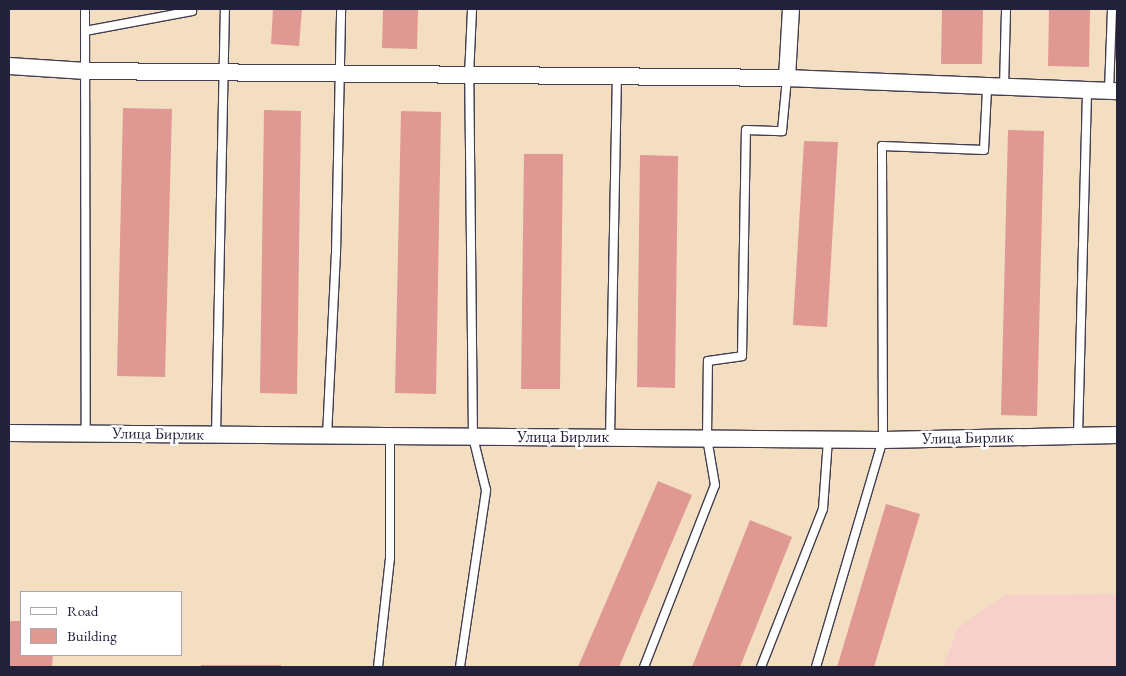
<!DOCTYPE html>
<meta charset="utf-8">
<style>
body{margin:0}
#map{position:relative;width:1126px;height:676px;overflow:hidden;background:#f4dec2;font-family:"EB Garamond",serif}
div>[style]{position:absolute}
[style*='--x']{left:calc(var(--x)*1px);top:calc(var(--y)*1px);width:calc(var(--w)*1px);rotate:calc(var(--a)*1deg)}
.built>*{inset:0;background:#f7d0c9}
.building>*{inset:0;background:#df9992}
.roads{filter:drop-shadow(1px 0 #423e4f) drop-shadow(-1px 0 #423e4f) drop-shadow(0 1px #423e4f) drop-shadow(0 -1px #423e4f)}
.lane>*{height:8px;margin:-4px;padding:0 4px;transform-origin:4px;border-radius:4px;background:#fff}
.street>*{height:16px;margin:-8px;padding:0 8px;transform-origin:8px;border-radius:8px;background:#fff}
span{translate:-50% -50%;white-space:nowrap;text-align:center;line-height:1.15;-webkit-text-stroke:5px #fff;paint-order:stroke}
.street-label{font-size:16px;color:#22223b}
.frame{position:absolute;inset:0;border:10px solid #22223b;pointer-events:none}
.legend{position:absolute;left:20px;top:591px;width:162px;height:65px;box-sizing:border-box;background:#fff;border:1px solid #a7a7b1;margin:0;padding:6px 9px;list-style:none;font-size:15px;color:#22223b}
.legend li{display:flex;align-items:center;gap:10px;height:25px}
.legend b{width:25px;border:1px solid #a7a7b1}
</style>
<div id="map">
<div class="built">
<div style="clip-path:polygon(1117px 594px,1117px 667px,943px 667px,958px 628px,1006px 595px)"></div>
</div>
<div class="building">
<div style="clip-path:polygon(273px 9px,302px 9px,299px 46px,271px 44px)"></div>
<div style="clip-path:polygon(383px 9px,418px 9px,417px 49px,382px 48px)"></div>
<div style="clip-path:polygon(942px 9px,983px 9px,982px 64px,941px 64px)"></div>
<div style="clip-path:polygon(1049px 9px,1090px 9px,1089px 67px,1048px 66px)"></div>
<div style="clip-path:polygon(123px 108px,172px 109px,165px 377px,117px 376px)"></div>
<div style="clip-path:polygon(264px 110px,301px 111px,297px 394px,260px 393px)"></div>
<div style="clip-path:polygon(401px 111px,441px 112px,436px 394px,395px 393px)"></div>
<div style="clip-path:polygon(1008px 130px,1044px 131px,1037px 416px,1001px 415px)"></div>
<div style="clip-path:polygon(804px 141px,838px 142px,827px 327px,793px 325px)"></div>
<div style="clip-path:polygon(524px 154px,563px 154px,560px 389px,521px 389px)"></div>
<div style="clip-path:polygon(640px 155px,678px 156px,675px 388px,637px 387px)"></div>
<div style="clip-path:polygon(658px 481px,692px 495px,619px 667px,578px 667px)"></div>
<div style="clip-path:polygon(886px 504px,920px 514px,874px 667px,837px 667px)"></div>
<div style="clip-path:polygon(750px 520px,792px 537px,740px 667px,692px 667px)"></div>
<div style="clip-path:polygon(9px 621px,21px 621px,21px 655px,53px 655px,52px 667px,9px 667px)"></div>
<div style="clip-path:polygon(201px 665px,281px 665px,281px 667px,201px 667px)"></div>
</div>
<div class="roads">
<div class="lane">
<div style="--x:85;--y:9;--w:424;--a:89.9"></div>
<div style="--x:85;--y:31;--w:109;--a:-10.6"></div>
<div style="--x:192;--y:11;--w:2;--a:-90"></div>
<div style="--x:1004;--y:87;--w:78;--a:-88.5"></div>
<div style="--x:1109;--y:91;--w:82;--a:-87.9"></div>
<div style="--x:216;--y:435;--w:426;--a:-88.8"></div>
<div style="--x:327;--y:436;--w:182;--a:-87.2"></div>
<div style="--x:336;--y:254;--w:245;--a:-88.8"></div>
<div style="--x:1078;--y:436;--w:344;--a:-88.5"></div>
<div style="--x:610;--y:438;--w:361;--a:-88.9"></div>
<div style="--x:378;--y:667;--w:110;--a:-83.7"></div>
<div style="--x:390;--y:558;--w:122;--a:-90"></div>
<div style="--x:460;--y:667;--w:179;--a:-81.6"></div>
<div style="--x:486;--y:490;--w:55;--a:-103.8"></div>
<div style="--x:473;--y:437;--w:361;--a:-90.6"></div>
<div style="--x:469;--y:76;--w:67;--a:-87.4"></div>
<div style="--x:644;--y:667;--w:195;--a:-68.7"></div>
<div style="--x:715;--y:485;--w:48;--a:-99.7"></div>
<div style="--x:707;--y:438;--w:77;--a:-89.3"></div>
<div style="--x:708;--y:361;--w:34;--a:-8"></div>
<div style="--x:742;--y:356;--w:226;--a:-89"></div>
<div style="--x:746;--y:130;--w:36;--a:2"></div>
<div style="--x:782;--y:131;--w:53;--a:-84.6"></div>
<div style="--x:761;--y:667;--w:170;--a:-68.6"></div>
<div style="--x:823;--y:509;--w:70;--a:-85.9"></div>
<div style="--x:816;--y:667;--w:237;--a:-73.6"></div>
<div style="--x:883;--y:440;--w:294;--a:-90.2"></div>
<div style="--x:882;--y:146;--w:102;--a:2.2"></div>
<div style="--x:984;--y:150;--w:62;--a:-87.2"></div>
</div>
<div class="street">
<div style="--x:9;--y:66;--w:77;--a:3.7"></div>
<div style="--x:86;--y:71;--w:701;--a:0.57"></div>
<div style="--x:787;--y:78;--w:330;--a:2.3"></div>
<div style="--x:787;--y:78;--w:69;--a:-86.7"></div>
<div style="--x:9;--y:433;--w:874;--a:0.46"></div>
<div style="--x:883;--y:440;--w:234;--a:-1.2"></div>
</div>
</div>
<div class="street-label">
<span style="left:158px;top:434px;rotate:1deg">Улица Бирлик</span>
<span style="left:563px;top:437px">Улица Бирлик</span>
<span style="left:968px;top:438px;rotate:-1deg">Улица Бирлик</span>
</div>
<div class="frame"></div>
<ul class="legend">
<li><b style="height:6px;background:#fff"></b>Road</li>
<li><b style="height:14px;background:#df9992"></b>Building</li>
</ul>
</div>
